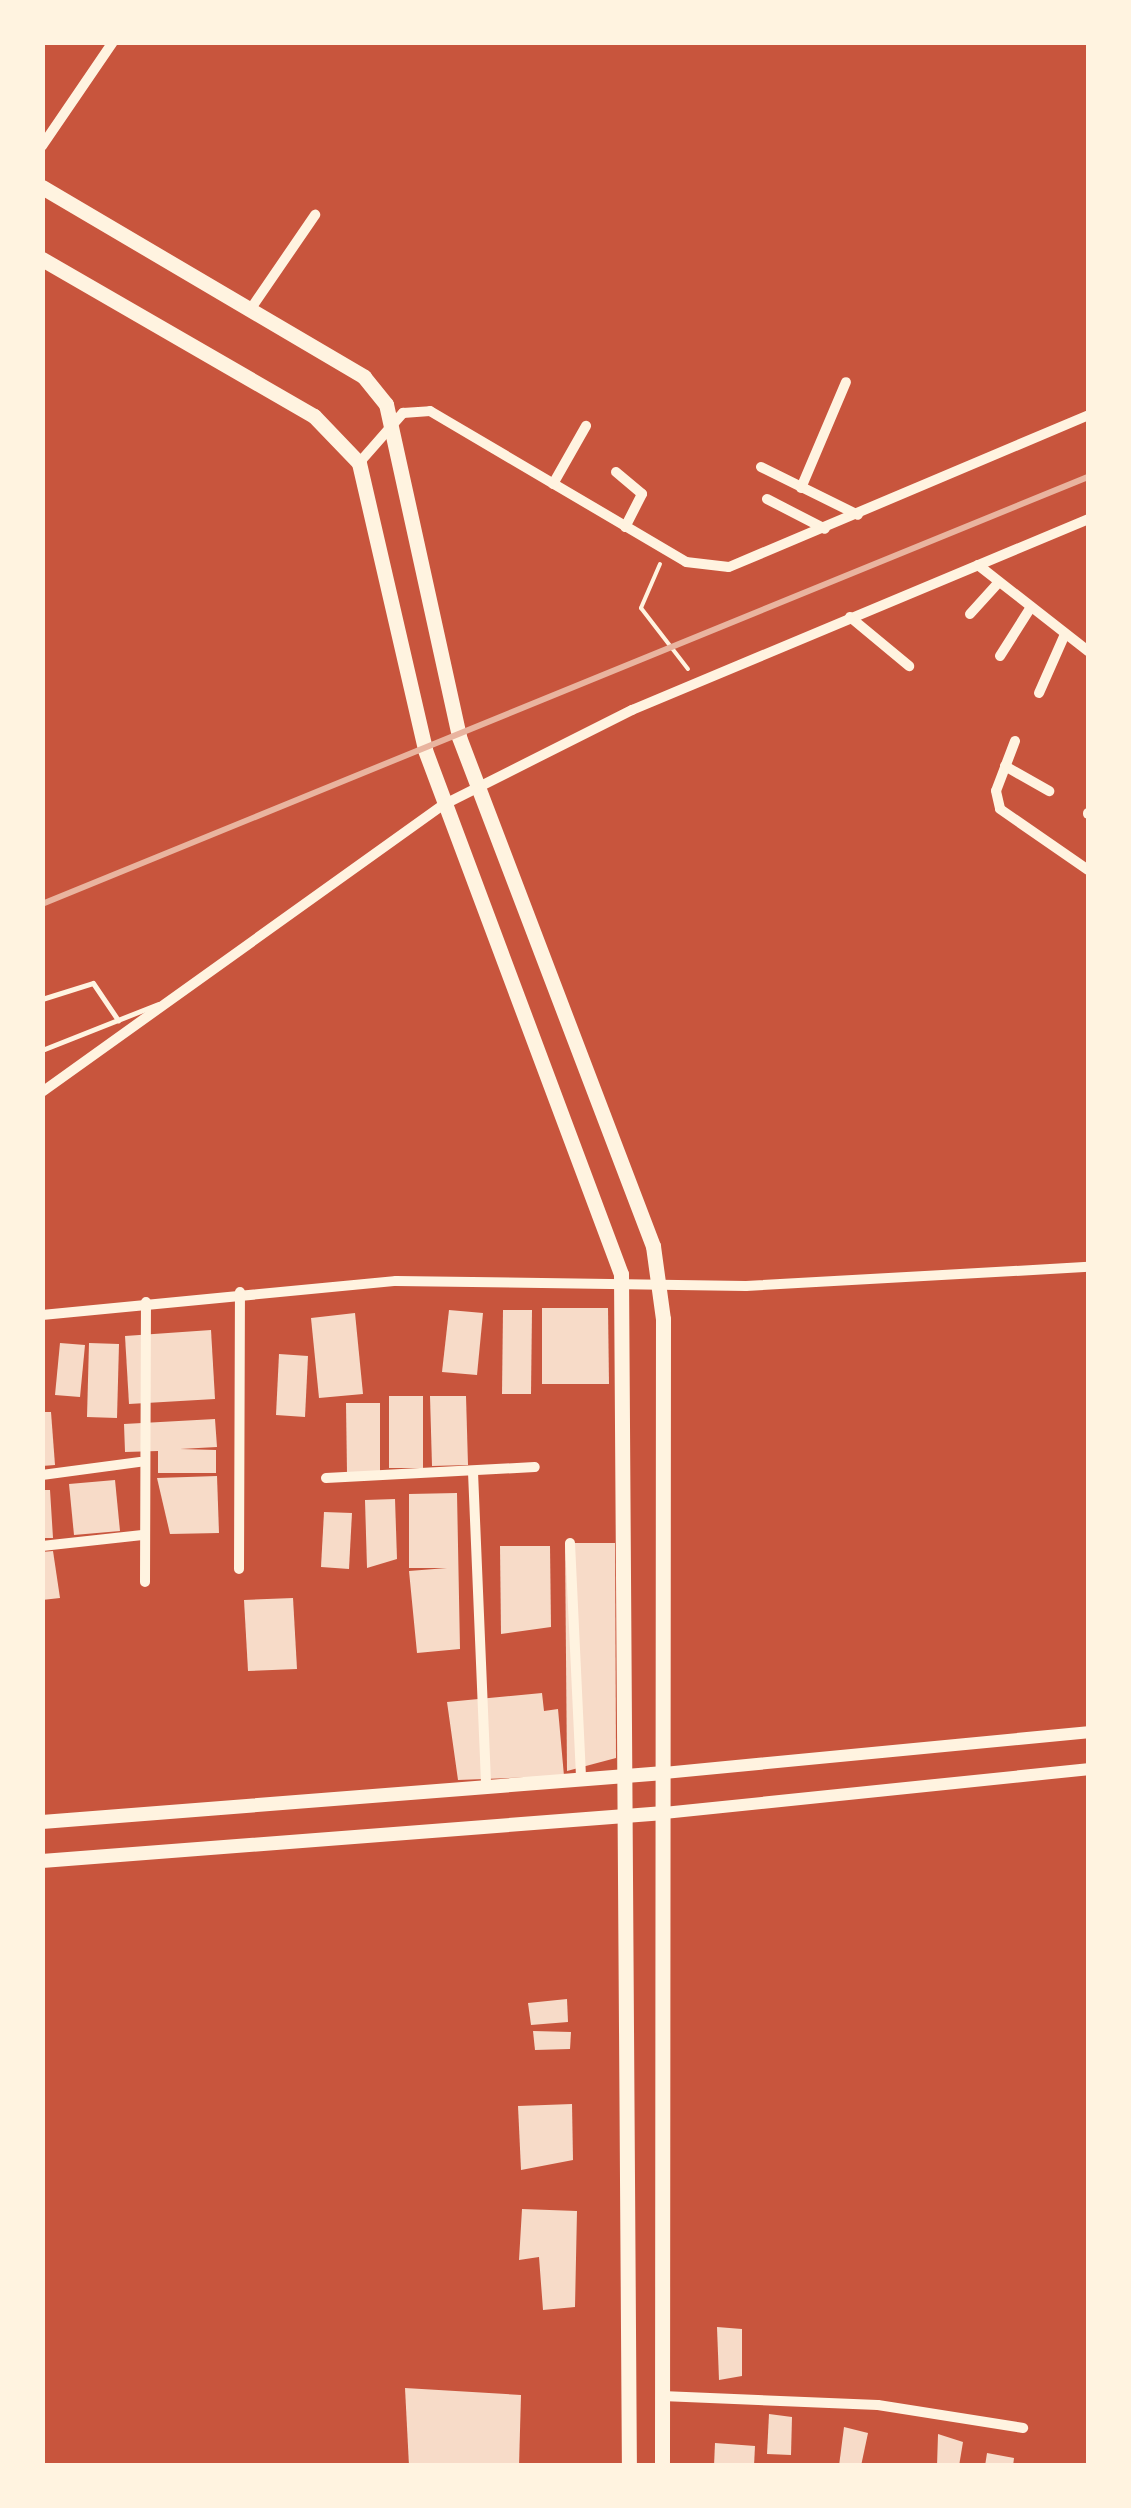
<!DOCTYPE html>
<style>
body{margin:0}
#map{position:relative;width:1131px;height:2508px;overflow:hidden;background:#c8553d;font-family:Ubuntu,sans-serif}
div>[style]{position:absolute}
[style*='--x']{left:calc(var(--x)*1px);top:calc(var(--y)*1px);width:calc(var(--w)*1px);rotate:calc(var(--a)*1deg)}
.building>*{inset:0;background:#f7dbc8}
.path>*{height:4px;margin:-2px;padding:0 2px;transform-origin:2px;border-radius:2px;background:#fff3e0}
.service>*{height:5px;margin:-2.5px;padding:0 2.5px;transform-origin:2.5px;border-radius:2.5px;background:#fff3e0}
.minor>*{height:10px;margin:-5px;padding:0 5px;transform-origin:5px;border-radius:5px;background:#fff3e0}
.tertiary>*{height:12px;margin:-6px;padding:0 6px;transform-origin:6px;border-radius:6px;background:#fff3e0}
.secondary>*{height:14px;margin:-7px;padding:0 7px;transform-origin:7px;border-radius:7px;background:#fff3e0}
.primary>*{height:15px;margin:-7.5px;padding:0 7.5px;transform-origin:7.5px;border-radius:7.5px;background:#fff3e0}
.rail>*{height:6px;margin:-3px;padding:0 3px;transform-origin:3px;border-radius:3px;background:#e9b49f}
span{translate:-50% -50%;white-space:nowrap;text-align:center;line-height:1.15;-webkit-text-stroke:10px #fff3e0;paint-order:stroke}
.frame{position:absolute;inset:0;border:45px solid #fff3e0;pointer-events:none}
</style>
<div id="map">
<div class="building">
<div style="clip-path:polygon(542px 1308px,608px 1308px,609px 1384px,542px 1384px)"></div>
<div style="clip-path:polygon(449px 1310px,483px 1313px,477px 1375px,442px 1372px)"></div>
<div style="clip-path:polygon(503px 1310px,532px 1310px,531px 1394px,502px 1394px)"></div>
<div style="clip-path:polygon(355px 1313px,363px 1394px,319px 1398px,311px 1318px)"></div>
<div style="clip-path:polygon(211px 1330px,215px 1399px,129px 1404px,125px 1336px)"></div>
<div style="clip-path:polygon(60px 1343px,85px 1345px,80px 1397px,55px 1395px)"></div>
<div style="clip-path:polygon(89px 1343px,119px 1344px,117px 1418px,87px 1417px)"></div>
<div style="clip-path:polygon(279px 1354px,308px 1356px,305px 1417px,276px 1415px)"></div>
<div style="clip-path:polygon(389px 1396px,423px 1396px,423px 1468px,389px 1468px)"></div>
<div style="clip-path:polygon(430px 1396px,466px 1396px,468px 1465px,432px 1466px)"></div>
<div style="clip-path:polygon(346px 1403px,380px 1403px,380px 1472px,347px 1473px)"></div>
<div style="clip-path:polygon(42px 1412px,51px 1412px,55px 1465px,42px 1466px)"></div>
<div style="clip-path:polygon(215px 1419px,217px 1447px,180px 1449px,216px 1450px,216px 1473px,158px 1473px,158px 1451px,125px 1452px,124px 1424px)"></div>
<div style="clip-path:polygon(217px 1476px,219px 1533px,170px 1534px,157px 1478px)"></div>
<div style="clip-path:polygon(115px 1480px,120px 1531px,74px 1535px,69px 1484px)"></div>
<div style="clip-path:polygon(42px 1490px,50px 1490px,53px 1538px,42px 1538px)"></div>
<div style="clip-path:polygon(457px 1493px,460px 1649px,417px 1653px,409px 1571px,447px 1568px,409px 1568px,409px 1494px)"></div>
<div style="clip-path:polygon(395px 1499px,397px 1559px,367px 1568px,365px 1500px)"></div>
<div style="clip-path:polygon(324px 1512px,352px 1513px,349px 1569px,321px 1567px)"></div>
<div style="clip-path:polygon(565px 1543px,615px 1543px,616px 1758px,567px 1771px)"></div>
<div style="clip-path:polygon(500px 1546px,550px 1546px,551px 1627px,501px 1634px)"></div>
<div style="clip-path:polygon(53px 1551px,60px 1598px,42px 1600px,42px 1552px)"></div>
<div style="clip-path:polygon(293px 1598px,297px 1669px,248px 1671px,244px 1600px)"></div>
<div style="clip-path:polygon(542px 1693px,544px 1711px,558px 1709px,564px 1776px,458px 1780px,447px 1702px)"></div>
<div style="clip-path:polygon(567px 1999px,568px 2022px,531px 2025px,528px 2003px)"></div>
<div style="clip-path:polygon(533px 2031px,571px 2032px,570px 2049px,535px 2050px)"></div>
<div style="clip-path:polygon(572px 2104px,573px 2160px,521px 2170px,518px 2106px)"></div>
<div style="clip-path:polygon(522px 2209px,577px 2211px,575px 2307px,543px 2310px,539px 2257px,519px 2260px)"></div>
<div style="clip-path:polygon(717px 2327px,742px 2329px,742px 2376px,719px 2380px)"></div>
<div style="clip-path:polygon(405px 2388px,521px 2395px,519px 2466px,409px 2466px)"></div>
<div style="clip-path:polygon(769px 2414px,792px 2417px,791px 2455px,767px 2454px)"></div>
<div style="clip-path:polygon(844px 2427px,868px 2433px,861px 2466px,839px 2466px)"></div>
<div style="clip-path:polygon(938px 2434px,963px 2442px,959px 2466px,937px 2466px)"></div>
<div style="clip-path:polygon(715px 2443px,755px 2446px,754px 2466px,714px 2466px)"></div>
<div style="clip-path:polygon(987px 2453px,1014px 2458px,1013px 2466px,985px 2466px)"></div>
</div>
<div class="path">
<div style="--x:660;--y:564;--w:48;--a:113.4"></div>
<div style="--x:641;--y:608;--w:77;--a:52.4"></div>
</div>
<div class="service">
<div style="--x:42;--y:999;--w:53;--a:-17.4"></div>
<div style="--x:93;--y:983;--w:45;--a:56"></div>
<div style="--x:42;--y:1050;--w:125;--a:-21.6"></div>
</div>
<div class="minor">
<div style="--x:42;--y:146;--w:126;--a:-55.7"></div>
<div style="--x:252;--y:307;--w:112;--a:-55.6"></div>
<div style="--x:359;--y:463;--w:67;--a:-48.7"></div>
<div style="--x:403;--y:413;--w:27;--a:-4"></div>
<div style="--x:430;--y:411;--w:297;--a:30.5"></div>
<div style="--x:686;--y:562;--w:43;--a:6.6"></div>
<div style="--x:729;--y:567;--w:390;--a:-22.9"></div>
<div style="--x:761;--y:467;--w:108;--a:26.3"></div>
<div style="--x:616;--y:472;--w:34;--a:40"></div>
<div style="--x:642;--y:494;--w:37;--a:117"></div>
<div style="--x:553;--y:484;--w:67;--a:-60.4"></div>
<div style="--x:801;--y:488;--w:115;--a:-67"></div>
<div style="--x:767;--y:499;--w:65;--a:27.3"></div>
<div style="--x:978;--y:565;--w:140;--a:38"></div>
<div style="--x:970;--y:614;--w:43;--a:-47.8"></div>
<div style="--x:850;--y:617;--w:77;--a:39.7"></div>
<div style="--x:1000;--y:656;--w:58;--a:-57.7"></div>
<div style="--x:1039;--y:693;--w:64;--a:-66.2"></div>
<div style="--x:1015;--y:741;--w:53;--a:110.8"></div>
<div style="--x:996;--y:791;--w:18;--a:77"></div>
<div style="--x:1000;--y:809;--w:107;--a:34.7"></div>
<div style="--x:1005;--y:766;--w:51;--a:29.6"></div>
<div style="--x:1088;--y:814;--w:1;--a:-90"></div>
<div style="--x:42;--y:1092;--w:493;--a:-35.6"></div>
<div style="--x:443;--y:805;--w:212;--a:-26.7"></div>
<div style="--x:632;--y:710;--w:494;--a:-22.7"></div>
<div style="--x:42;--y:1315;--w:356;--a:-5.5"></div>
<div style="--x:396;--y:1281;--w:350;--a:0.8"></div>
<div style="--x:746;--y:1286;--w:343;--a:-3.2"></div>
<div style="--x:473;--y:1472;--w:315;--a:87.6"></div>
<div style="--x:42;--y:1475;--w:99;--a:-7.6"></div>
<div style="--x:326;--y:1478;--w:209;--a:-3"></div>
<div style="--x:570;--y:1543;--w:237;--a:87.3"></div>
<div style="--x:42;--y:1546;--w:101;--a:-6.3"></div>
<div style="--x:239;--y:1569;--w:277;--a:-89.8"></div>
<div style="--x:145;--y:1582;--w:280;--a:-89.8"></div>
<div style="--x:662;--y:2396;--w:216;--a:2.4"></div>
<div style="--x:878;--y:2405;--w:147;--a:9"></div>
</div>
<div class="tertiary">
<div style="--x:664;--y:1773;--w:426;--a:-5.5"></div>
<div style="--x:664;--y:1813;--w:426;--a:-5.9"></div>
</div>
<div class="secondary">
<div style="--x:42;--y:1822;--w:624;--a:-4.5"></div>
<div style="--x:42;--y:1861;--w:624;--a:-4.41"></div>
</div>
<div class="primary">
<div style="--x:42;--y:187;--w:374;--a:30.5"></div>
<div style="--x:364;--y:377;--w:35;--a:51"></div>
<div style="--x:386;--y:404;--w:341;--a:77.6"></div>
<div style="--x:459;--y:737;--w:545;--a:69.14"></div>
<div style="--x:653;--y:1246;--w:74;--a:82.2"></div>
<div style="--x:663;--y:1319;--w:1147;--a:90.05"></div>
<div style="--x:42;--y:259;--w:314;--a:30"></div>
<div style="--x:314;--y:416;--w:65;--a:46.2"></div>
<div style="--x:359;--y:463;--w:294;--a:77"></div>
<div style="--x:425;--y:750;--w:559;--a:69.49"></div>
<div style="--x:621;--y:1274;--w:1192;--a:89.62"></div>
</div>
<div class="rail">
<div style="--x:42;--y:904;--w:1130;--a:-22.21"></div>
</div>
<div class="frame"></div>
</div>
